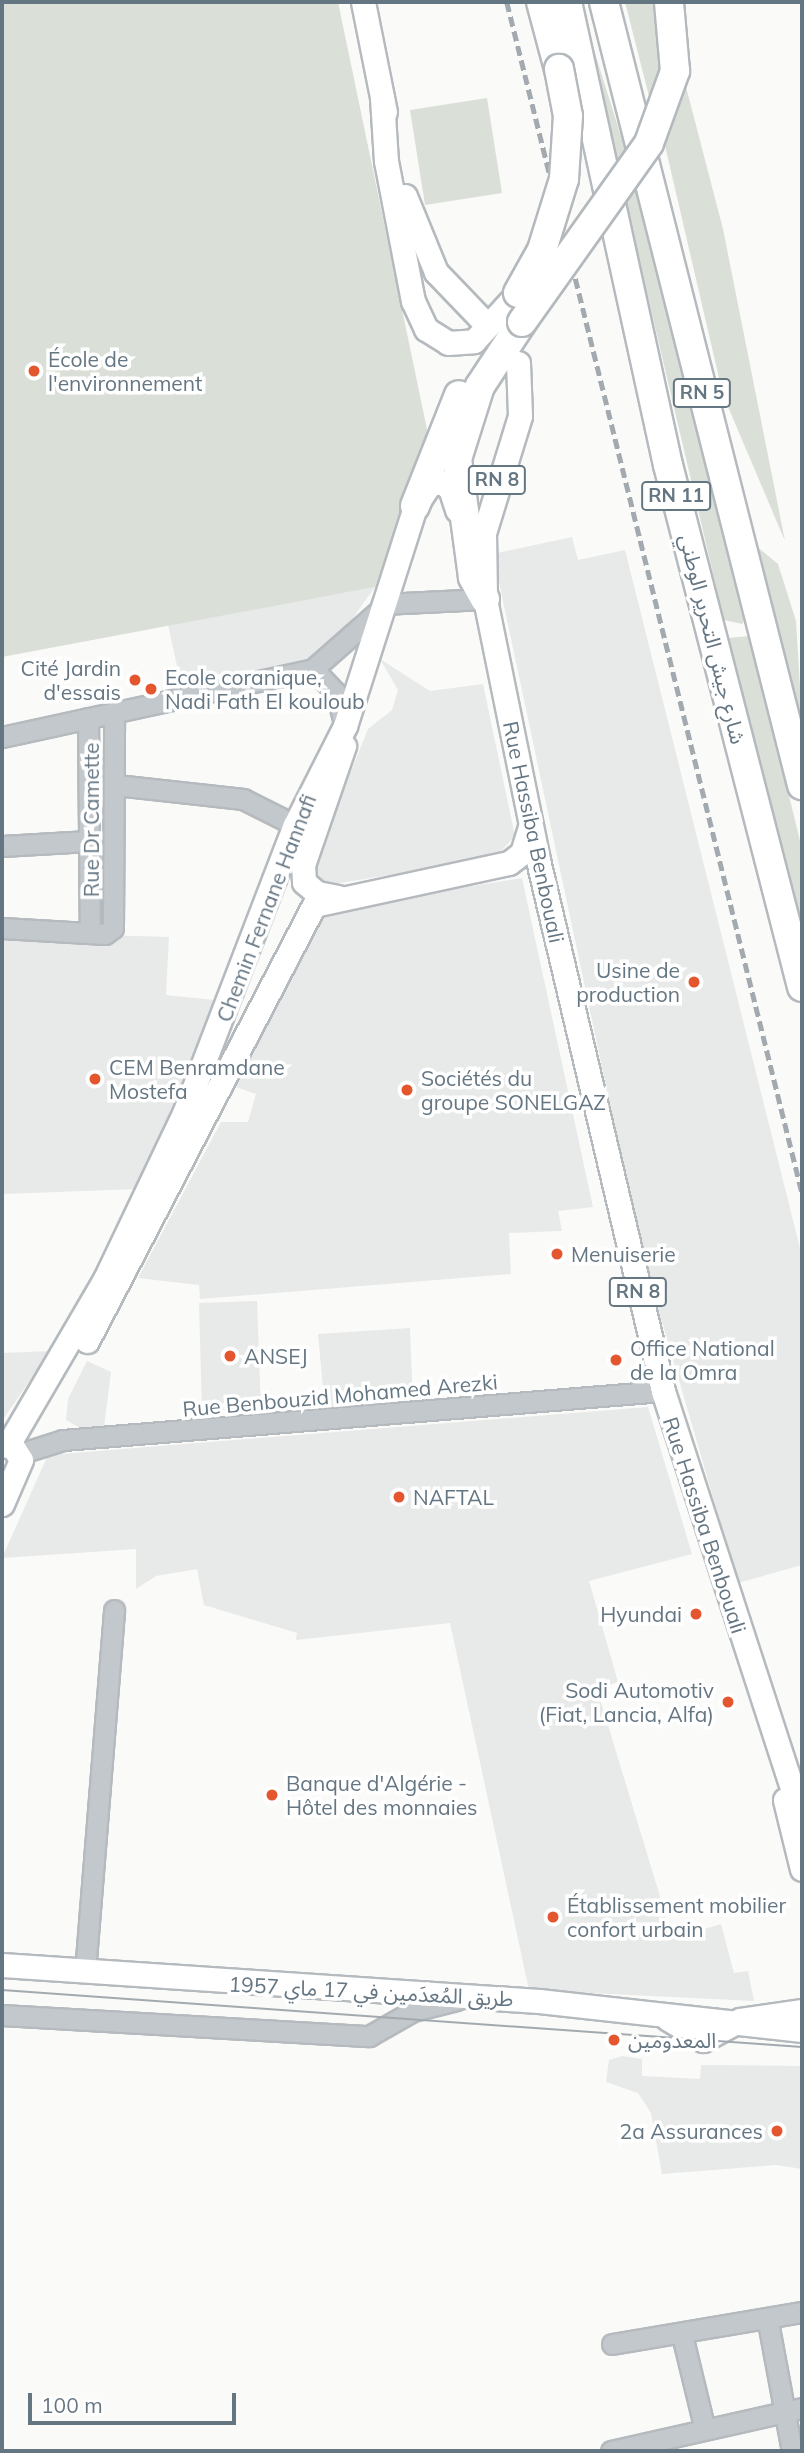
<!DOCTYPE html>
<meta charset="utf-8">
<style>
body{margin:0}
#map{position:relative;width:804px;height:2453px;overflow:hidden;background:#fafaf8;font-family:Mulish,"Noto Sans Arabic",sans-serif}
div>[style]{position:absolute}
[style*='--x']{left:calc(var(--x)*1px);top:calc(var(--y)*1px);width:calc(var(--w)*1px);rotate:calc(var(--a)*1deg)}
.built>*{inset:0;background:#e8e9e9}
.green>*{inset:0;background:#dadfd7}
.roads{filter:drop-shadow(2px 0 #b5babe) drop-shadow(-2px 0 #b5babe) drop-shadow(0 2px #b5babe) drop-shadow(0 -2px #b5babe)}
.minor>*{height:19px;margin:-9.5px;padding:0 9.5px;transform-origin:9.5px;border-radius:9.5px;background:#c3c8cc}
.major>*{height:23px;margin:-11.5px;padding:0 11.5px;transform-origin:11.5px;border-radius:11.5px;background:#fff}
.highway>*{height:28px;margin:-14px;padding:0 14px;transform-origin:14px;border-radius:14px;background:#fff}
.tram>*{height:2px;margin:-1px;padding:0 1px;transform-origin:1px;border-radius:1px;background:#a2aab0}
.rail>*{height:4.5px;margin-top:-2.25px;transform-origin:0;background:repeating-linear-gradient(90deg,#a2aab0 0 10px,transparent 0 15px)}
.bridges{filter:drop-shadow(2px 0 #b4b9bd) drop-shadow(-2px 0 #b4b9bd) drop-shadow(0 2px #b4b9bd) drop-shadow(0 -2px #b4b9bd)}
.highway-bridge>*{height:28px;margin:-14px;padding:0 14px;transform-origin:14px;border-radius:14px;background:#fff}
.dots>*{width:19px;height:19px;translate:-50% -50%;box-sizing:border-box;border:4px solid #fff;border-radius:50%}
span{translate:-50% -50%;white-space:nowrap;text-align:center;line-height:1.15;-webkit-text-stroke:7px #fff;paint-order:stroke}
.shield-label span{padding:2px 5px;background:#fff;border:2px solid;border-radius:5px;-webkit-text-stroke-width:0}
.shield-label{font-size:19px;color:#657683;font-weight:700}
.poi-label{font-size:21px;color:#657683}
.left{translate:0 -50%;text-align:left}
.right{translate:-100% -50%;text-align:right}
.street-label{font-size:21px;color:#657683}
.frame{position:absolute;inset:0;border:4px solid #657683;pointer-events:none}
.scale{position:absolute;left:28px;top:2393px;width:208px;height:32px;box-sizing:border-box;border:4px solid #657683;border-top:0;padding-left:9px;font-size:21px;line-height:24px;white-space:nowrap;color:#657683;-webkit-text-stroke:5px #fff;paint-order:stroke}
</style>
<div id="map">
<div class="built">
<div style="clip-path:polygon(572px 537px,578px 560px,625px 550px,802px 1256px,802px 1565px,738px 1583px,640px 1246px,493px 554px)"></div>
<div style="clip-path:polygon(375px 587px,343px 632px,310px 662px,182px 688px,168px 625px)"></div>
<div style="clip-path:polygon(380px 659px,430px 691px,483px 684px,515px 836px,495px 858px,321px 886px,310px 874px,368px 729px,392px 710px,398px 690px)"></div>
<div style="clip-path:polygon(522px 878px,593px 1207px,558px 1211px,562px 1231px,509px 1233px,511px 1274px,200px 1299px,199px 1285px,138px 1278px,221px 1122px,248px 1122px,256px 1094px,236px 1087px,277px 983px,310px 923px,326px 909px)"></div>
<div style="clip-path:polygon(2px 932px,169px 937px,166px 995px,214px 1000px,175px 1114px,139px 1189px,2px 1194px)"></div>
<div style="clip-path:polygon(257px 1301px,261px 1410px,202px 1411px,199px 1303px)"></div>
<div style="clip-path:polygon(410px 1328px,413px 1404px,325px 1410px,318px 1334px)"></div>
<div style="clip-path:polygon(50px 1351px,2px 1421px,2px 1353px)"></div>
<div style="clip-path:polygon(87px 1361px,111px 1372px,104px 1427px,80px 1428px,66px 1420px,68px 1399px)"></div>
<div style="clip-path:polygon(648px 1407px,692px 1554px,589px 1581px,618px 1682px,597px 1689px,673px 1939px,721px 1924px,734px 1973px,748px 1971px,754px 2001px,529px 1990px,450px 1623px,296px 1640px,297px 1633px,204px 1605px,197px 1569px,156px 1576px,136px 1589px,136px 1549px,2px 1558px,48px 1455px)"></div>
<div style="clip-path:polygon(622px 2056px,642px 2059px,642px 2076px,700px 2079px,701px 2065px,802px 2066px,802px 2169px,776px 2165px,662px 2174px,651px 2113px,638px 2093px,606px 2082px,609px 2060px)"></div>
</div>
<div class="green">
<div style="clip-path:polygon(2px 2px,338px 2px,429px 439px,375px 587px,2px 657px)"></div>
<div style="clip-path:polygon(579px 2px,625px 149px,617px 164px,599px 71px)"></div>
<div style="clip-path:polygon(625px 2px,659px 2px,664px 67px,652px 108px)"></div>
<div style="clip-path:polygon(685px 83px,723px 229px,785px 541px,723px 395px,663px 137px)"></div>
<div style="clip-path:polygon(487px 98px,502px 193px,425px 205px,410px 110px)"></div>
<div style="clip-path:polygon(637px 177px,744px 621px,742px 624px,724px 620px,624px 195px)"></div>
<div style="clip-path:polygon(755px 545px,778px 564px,796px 621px,802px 720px)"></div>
<div style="clip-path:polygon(750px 636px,802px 849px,802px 939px,728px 638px)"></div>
</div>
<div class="roads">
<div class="minor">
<div style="--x:382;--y:604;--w:103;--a:-2.8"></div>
<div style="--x:313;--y:669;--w:33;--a:46"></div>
<div style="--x:336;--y:693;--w:34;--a:75"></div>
<div style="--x:88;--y:718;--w:214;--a:89.5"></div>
<div style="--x:2;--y:737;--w:318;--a:-12.3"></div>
<div style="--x:313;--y:669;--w:89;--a:-41.4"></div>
<div style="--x:116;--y:785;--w:128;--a:6.3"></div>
<div style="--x:243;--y:799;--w:58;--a:26.6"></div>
<div style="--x:2;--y:846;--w:87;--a:-3.3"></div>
<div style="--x:2;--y:928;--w:103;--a:3.3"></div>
<div style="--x:105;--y:934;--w:10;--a:-37"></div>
<div style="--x:113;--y:928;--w:216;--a:-89.7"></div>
<div style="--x:22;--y:1453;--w:43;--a:-17.6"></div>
<div style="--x:63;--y:1440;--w:602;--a:-4.67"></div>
<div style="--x:85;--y:1972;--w:363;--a:-85.4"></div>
<div style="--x:2;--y:2015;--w:368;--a:3.3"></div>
<div style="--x:369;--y:2036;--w:51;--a:-29.6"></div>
<div style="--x:413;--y:2011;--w:45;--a:-14"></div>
<div style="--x:768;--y:2322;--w:131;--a:79.5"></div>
<div style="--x:682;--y:2335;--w:94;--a:76.4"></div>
<div style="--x:612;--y:2344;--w:193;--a:-9.6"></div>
<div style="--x:611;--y:2451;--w:196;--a:-12.7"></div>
</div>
<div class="major">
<div style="--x:363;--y:2;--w:112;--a:78.7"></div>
<div style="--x:382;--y:98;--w:63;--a:86.4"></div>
<div style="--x:386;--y:161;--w:143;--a:79.1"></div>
<div style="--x:413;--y:301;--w:31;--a:65"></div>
<div style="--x:426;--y:329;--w:26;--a:32"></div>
<div style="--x:448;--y:343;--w:26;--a:-4"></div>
<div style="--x:474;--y:341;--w:65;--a:-47.5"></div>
<div style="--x:405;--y:196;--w:82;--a:67.8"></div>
<div style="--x:436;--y:272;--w:69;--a:46.2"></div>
<div style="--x:518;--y:363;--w:53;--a:87.8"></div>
<div style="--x:520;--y:416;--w:122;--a:107.1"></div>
<div style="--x:484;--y:533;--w:66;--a:89.1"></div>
<div style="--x:485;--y:599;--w:266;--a:78.5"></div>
<div style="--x:538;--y:860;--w:546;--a:76.75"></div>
<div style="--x:663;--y:1391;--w:450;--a:72"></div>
<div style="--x:338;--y:897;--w:21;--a:-169"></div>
<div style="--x:317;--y:893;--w:17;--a:-140"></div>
<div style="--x:304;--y:882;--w:17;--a:-93"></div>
<div style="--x:303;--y:865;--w:126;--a:-71"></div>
<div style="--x:87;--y:1341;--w:492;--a:-62.5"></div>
<div style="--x:314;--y:905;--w:199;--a:-12.2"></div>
<div style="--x:509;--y:863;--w:16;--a:-38"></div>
<div style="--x:522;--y:853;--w:27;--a:-73"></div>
<div style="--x:2;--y:1445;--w:11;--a:10"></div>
<div style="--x:13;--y:1447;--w:15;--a:58"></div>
<div style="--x:21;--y:1460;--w:48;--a:113.4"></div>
<div style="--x:8;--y:1445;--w:192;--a:-59.7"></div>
<div style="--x:105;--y:1279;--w:186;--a:-64.5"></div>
<div style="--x:185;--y:1111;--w:306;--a:-69"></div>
<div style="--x:295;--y:825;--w:111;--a:-63.2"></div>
<div style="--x:345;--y:726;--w:231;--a:-72.3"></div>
<div style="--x:415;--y:506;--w:27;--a:-56"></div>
<div style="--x:430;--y:484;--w:11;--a:-10"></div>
<div style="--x:441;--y:482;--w:11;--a:34"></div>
<div style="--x:450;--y:488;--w:23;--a:72"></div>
<div style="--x:785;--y:1800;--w:71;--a:76.2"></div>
<div style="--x:2;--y:1965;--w:538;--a:3.84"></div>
<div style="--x:539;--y:2001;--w:265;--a:6.3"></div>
<div style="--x:668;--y:2019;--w:41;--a:31"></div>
<div style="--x:703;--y:2040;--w:42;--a:-28.4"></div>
<div style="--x:740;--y:2020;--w:63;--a:-8.3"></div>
</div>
<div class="highway">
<div style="--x:541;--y:2;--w:69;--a:75"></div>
<div style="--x:567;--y:2;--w:474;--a:77.7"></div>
<div style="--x:668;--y:465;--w:539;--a:75.6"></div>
<div style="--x:604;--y:2;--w:808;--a:75.81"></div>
<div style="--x:415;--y:506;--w:119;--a:-68.4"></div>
<div style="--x:485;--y:599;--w:25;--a:-119"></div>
<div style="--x:473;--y:577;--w:119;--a:-97.7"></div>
<div style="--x:457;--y:459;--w:77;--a:-72.5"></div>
<div style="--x:480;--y:386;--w:77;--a:-56.7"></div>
</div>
</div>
<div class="tram">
<div style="--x:2;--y:1990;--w:802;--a:4.08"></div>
</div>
<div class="rail">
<div style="--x:507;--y:2;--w:1226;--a:76.08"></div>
</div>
<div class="bridges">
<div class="highway-bridge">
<div style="--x:518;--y:293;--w:49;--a:-60.8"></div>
<div style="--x:542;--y:250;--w:74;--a:-72.8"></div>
<div style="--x:564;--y:179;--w:63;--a:-86.4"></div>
<div style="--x:568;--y:116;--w:48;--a:-100.8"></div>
<div style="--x:522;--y:322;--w:219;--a:-54.6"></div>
<div style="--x:649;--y:143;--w:77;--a:-70.1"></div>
<div style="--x:675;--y:71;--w:69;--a:-95"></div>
</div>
</div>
<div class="dots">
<div style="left:34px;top:371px;background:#e4572e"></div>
<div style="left:135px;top:680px;background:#e4572e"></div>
<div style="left:151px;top:689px;background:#e4572e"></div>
<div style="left:694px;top:982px;background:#e4572e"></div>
<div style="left:95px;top:1079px;background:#e4572e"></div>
<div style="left:407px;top:1090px;background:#e4572e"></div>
<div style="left:557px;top:1254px;background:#e4572e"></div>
<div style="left:230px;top:1356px;background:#e4572e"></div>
<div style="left:616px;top:1360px;background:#e4572e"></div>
<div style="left:399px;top:1497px;background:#e4572e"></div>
<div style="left:696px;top:1614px;background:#e4572e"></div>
<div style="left:728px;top:1702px;background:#e4572e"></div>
<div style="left:272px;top:1795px;background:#e4572e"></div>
<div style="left:553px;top:1917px;background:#e4572e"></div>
<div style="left:614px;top:2040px;background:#e4572e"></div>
<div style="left:777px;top:2131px;background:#e4572e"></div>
</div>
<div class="shield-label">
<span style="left:702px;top:393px">RN 5</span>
<span style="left:497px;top:480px">RN 8</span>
<span style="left:676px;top:496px">RN 11</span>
<span style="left:638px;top:1292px">RN 8</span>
</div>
<div class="poi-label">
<span class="left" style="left:48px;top:371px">École de<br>l'environnement</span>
<span class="right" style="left:121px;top:680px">Cité Jardin<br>d'essais</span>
<span class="left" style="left:165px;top:689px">Ecole coranique,<br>Nadi Fath El kouloub</span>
<span class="right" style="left:680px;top:982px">Usine de<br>production</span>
<span class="left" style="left:109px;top:1079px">CEM Benramdane<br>Mostefa</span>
<span class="left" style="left:421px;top:1090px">Sociétés du<br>groupe SONELGAZ</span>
<span class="left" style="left:571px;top:1254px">Menuiserie</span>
<span class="left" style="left:630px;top:1360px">Office National<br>de la Omra</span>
<span class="left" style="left:244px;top:1356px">ANSEJ</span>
<span class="left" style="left:413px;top:1497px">NAFTAL</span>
<span class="right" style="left:682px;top:1614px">Hyundai</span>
<span class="right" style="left:714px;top:1702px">Sodi Automotiv<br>(Fiat, Lancia, Alfa)</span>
<span class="left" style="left:286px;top:1795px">Banque d'Algérie -<br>Hôtel des monnaies</span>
<span class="left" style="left:567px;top:1917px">Établissement mobilier<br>confort urbain</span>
<span class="left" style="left:628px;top:2040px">المعدومين</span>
<span class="right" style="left:763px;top:2131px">2a Assurances</span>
</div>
<div class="street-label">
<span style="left:713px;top:639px;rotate:76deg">شارع جيش التحرير الوطني</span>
<span style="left:91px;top:820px;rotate:-90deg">Rue Dr Camette</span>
<span style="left:534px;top:832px;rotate:78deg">Rue Hassiba Benbouali</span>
<span style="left:266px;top:908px;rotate:-69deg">Chemin Fernane Hannafi</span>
<span style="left:340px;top:1395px;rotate:-5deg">Rue Benbouzid Mohamed Arezki</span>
<span style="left:705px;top:1525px;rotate:72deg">Rue Hassiba Benbouali</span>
<span style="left:371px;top:1991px;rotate:3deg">طريق المُعدَمين في 17 ماي 1957</span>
</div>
<div class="frame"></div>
<div class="scale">100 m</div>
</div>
